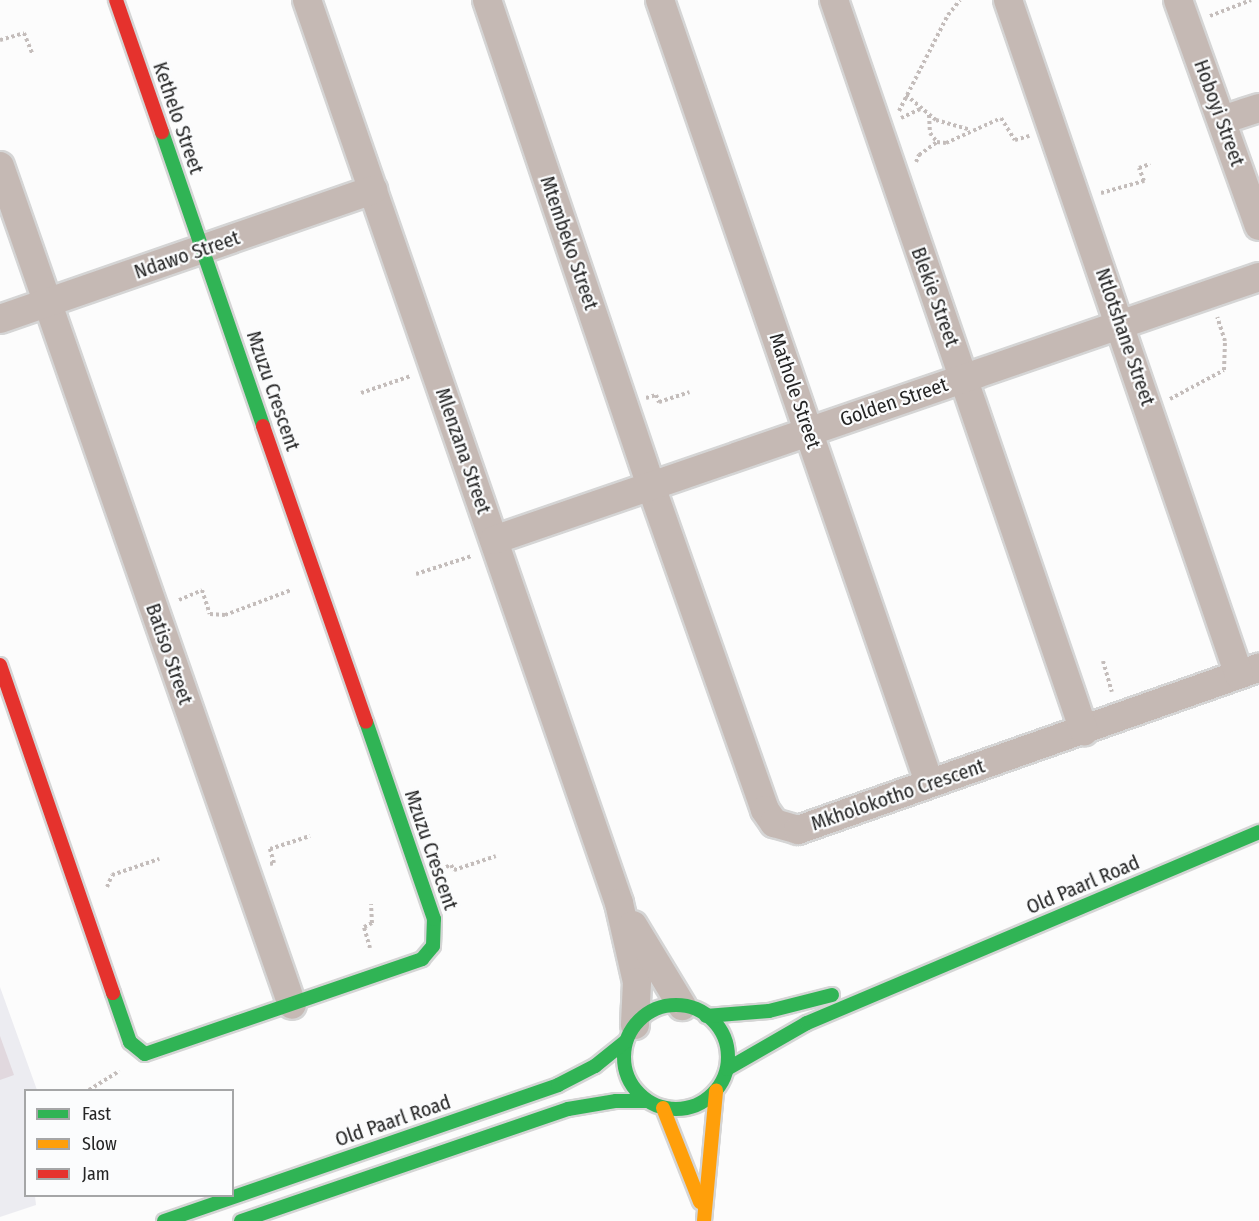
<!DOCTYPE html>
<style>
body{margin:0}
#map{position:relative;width:1259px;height:1221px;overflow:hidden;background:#fcfcfc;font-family:"Fira Sans Condensed",sans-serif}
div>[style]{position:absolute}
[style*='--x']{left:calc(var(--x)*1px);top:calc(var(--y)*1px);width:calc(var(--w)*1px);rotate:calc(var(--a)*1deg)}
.built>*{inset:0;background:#ececf1}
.building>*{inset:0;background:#e1d8de}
.path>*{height:4px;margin-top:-2px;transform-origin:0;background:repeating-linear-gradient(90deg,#c4bdbb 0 3px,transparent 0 6px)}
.roads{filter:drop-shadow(2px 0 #d5d5d5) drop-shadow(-2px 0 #d5d5d5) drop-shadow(0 2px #d5d5d5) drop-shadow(0 -2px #d5d5d5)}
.street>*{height:28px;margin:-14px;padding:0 14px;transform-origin:14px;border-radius:14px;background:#c5b9b4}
.fast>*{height:14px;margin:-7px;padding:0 7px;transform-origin:7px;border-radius:7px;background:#30b455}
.fast>.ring{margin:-7px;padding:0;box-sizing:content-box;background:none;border:14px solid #30b455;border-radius:50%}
.slow>*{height:14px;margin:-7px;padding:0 7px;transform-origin:7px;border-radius:7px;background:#ff9f0a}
.jam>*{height:14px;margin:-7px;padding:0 7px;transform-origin:7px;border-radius:7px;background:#e5322d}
span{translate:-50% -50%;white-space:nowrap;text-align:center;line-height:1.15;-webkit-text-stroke:4.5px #fbfcfd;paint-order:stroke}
.street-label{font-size:20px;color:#252525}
.legend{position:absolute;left:24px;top:1089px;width:210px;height:108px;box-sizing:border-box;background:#fbfcfd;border:2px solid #a5a6a7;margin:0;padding:8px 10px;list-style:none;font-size:18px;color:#252525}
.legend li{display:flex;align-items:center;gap:12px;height:30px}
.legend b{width:30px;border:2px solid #a5a6a7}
</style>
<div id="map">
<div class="built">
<div style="clip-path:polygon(0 987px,37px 1090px,26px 1090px,26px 1196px,35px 1196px,36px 1205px,0 1217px)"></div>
</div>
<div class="building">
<div style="clip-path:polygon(0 1036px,14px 1075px,0 1080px)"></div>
</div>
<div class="path">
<div style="--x:1210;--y:16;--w:44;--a:-21.3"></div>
<div style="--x:0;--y:40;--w:25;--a:-16"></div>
<div style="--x:24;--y:33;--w:22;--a:68"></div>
<div style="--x:906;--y:95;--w:39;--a:40"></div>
<div style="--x:936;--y:120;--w:35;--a:16"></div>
<div style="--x:899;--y:111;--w:108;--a:-63"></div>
<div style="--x:948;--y:15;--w:19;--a:-51"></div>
<div style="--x:929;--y:115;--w:18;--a:87"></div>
<div style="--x:930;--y:133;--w:11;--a:52"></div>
<div style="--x:901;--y:118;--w:21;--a:-25"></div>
<div style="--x:916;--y:162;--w:8;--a:-67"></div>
<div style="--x:919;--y:155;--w:22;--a:-36"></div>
<div style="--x:937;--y:142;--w:9;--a:6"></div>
<div style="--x:946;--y:143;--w:60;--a:-24.4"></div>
<div style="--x:1001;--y:118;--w:26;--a:58"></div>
<div style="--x:1015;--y:140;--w:15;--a:-16"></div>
<div style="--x:1101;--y:193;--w:45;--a:-15.6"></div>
<div style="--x:1144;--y:181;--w:14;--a:-111"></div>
<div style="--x:1139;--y:168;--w:12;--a:-20"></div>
<div style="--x:361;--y:393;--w:53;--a:-18.8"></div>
<div style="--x:646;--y:398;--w:10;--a:-17"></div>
<div style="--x:656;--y:395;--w:8;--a:67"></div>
<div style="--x:659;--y:402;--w:32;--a:-18"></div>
<div style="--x:1170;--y:399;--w:61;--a:-28.2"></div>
<div style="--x:1224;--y:370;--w:29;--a:-88"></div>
<div style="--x:1225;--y:341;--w:25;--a:-108"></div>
<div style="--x:416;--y:574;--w:59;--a:-17.8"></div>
<div style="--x:179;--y:600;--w:25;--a:-23"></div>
<div style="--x:202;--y:590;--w:25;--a:72"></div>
<div style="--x:210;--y:614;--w:15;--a:4"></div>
<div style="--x:225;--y:615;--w:71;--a:-20.7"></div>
<div style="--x:1103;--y:661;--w:32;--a:74"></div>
<div style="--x:270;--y:864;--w:4;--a:-14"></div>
<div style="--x:274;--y:863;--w:15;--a:-106"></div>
<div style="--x:270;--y:849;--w:42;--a:-18"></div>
<div style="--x:446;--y:867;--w:5;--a:-22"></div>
<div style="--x:451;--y:865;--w:6;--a:59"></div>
<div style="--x:454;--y:870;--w:44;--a:-18.4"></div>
<div style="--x:107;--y:887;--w:13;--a:-67"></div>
<div style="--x:112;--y:875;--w:50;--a:-18.8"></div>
<div style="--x:370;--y:948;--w:22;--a:-106"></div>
<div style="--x:364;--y:927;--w:9;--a:-27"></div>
<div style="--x:372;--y:923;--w:19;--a:-93"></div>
<div style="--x:89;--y:1090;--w:36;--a:-32"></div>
</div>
<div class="roads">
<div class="street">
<div style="--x:307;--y:0;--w:955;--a:70.94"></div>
<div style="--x:619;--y:903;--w:81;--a:77.2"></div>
<div style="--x:637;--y:982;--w:43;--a:92.7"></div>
<div style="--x:487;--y:0;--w:513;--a:71.35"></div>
<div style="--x:651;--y:486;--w:343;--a:70.6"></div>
<div style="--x:765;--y:810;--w:16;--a:55"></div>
<div style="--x:774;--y:823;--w:25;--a:16"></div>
<div style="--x:798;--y:830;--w:489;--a:-19.4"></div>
<div style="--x:660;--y:0;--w:827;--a:71.02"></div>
<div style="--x:834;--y:0;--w:773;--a:71.12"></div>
<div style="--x:1008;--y:0;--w:713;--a:71.11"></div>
<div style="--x:1178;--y:0;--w:240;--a:70.3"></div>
<div style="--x:1222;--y:120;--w:39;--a:-18"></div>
<div style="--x:0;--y:166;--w:888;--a:70.81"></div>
<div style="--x:0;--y:319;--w:395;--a:-19.1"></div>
<div style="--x:494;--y:540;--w:809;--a:-18.97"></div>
<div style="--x:633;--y:925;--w:95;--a:58.8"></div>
</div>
<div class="fast">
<div style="--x:162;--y:132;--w:311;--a:71"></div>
<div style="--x:113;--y:993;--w:52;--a:70.9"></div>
<div style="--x:130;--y:1042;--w:19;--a:39"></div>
<div style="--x:145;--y:1054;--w:293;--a:-18.9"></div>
<div style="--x:422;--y:959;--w:17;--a:-50"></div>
<div style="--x:433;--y:946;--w:27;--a:-88"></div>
<div style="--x:434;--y:919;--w:208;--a:-109"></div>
<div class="ring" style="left:624px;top:1005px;width:90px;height:90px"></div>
<div style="--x:706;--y:1016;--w:63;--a:-4.5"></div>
<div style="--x:769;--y:1011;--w:65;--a:-14.3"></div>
<div style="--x:727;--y:1069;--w:92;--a:-29.9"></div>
<div style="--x:807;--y:1023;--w:491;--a:-22.9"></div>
<div style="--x:164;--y:1221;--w:417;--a:-19"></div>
<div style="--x:558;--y:1085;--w:42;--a:-27.2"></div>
<div style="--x:595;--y:1066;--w:40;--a:-39"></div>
<div style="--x:241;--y:1221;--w:346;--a:-18.9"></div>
<div style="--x:568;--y:1109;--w:49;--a:-9.5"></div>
<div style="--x:616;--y:1101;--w:31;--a:0"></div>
</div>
<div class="slow">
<div style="--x:663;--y:1108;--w:101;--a:68.5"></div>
<div style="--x:704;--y:1221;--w:131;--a:-84.7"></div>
</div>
<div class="jam">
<div style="--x:116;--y:0;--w:140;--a:70.8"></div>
<div style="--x:263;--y:426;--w:313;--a:70.8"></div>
<div style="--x:0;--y:665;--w:347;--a:71"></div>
</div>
</div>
<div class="street-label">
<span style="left:1219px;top:113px;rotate:70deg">Hoboyi Street</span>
<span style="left:178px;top:118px;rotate:71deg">Kethelo Street</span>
<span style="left:569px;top:243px;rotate:71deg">Mtembeko Street</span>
<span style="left:187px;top:255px;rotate:-19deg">Ndawo Street</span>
<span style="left:935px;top:297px;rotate:70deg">Blekie Street</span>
<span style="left:1125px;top:337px;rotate:71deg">Ntlotshane Street</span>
<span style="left:273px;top:391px;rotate:71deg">Mzuzu Crescent</span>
<span style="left:795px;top:391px;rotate:71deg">Mathole Street</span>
<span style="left:894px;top:402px;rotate:-19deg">Golden Street</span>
<span style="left:463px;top:451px;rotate:71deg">Mlenzana Street</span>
<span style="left:169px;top:654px;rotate:71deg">Batiso Street</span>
<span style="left:898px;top:795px;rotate:-19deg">Mkholokotho Crescent</span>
<span style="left:431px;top:850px;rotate:71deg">Mzuzu Crescent</span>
<span style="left:1083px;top:885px;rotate:-23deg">Old Paarl Road</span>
<span style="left:393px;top:1121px;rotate:-19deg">Old Paarl Road</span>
</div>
<ul class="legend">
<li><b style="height:8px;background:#30b455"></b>Fast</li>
<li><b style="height:8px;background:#ff9f0a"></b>Slow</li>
<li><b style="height:8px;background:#e5322d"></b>Jam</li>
</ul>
</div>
